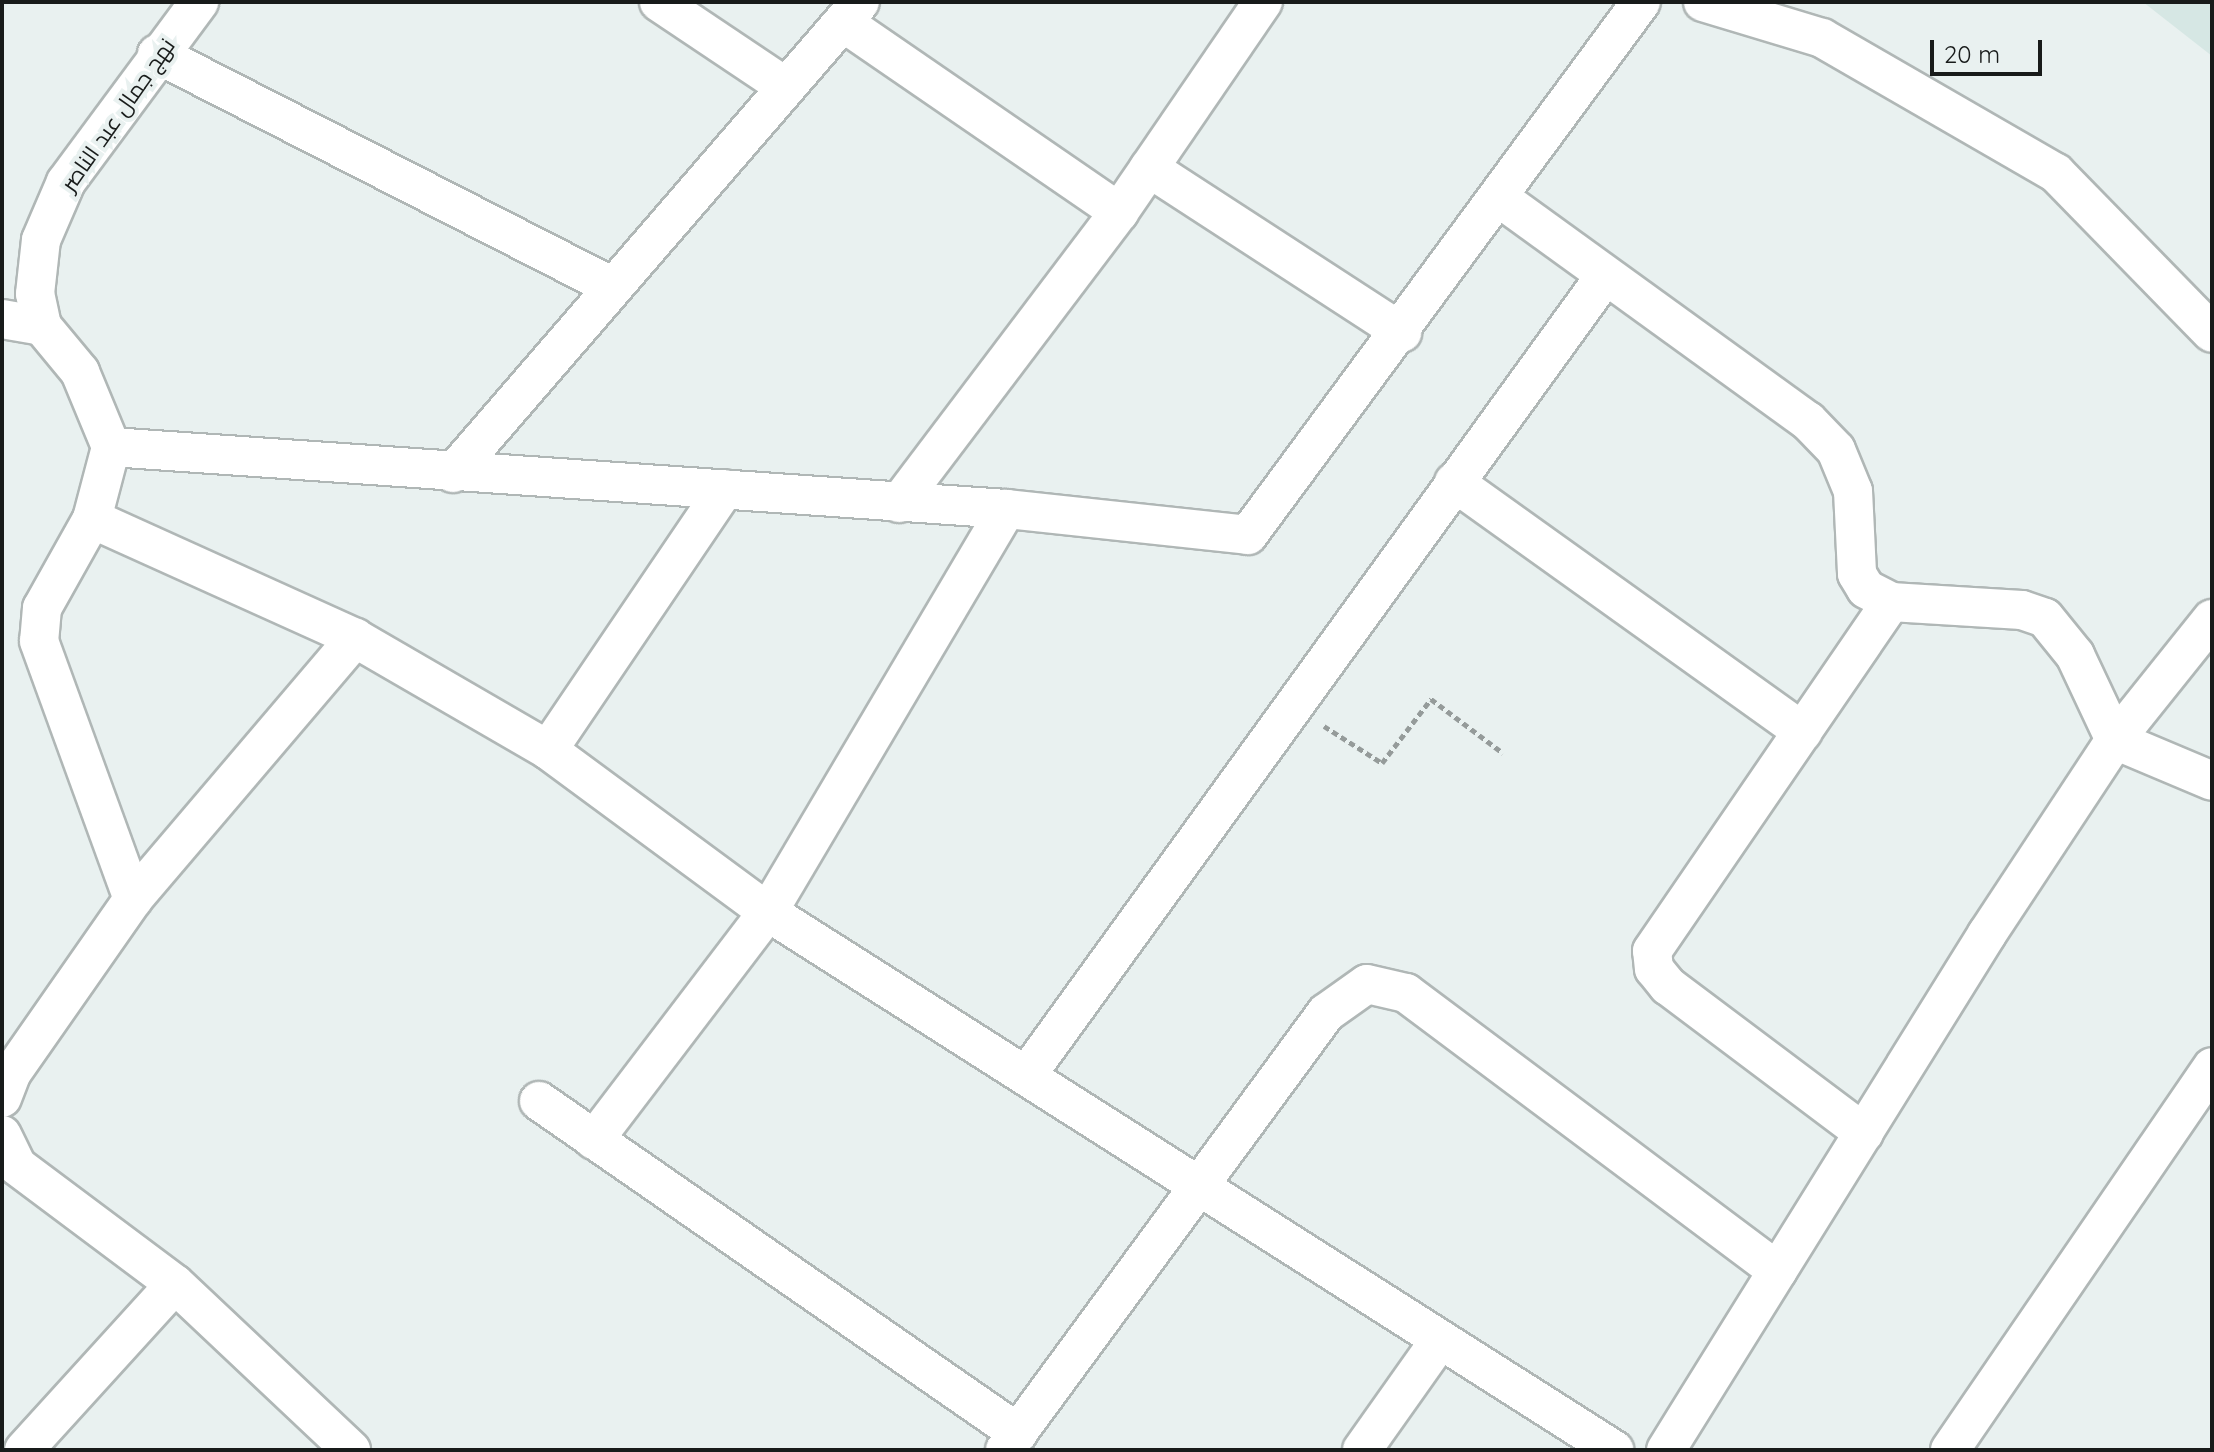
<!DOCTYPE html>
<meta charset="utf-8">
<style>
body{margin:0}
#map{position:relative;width:2214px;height:1452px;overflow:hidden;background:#e9f1f0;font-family:Quicksand,Cairo,sans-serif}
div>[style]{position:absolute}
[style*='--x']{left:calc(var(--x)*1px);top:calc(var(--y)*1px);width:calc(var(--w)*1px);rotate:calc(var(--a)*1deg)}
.built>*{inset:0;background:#d6e7e4}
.path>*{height:5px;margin-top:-2.5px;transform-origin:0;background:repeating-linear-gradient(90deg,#959b9a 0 6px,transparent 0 10px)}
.roads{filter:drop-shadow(2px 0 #b0b7b6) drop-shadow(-2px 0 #b0b7b6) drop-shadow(0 2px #b0b7b6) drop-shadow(0 -2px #b0b7b6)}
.minor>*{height:38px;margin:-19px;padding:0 19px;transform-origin:19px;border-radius:19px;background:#fff}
span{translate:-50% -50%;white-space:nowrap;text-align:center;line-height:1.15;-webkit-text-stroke:8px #e9f1f0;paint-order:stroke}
.street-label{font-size:22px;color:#181b1a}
.frame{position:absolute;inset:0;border:4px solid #181b1a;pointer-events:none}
.scale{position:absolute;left:1930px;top:40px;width:112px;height:36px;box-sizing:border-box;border:4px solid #181b1a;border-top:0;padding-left:10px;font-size:24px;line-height:28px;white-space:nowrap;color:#181b1a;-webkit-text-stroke:6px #e9f1f0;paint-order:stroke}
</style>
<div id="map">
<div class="built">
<div style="clip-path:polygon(2143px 2px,2212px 2px,2212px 56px)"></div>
</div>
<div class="path">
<div style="--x:1324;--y:726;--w:69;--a:32.5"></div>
<div style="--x:1382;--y:763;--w:81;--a:-52.6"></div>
<div style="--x:1431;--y:699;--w:90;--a:36.9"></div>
</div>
<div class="roads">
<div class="minor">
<div style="--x:659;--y:2;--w:149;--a:33.8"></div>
<div style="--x:1703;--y:2;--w:124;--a:16.8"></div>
<div style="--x:1822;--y:38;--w:270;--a:30"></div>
<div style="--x:2056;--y:173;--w:223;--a:45.7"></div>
<div style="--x:844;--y:23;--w:334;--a:34.5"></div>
<div style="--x:157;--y:54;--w:510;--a:27.07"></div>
<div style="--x:1149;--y:168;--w:302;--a:33"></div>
<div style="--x:1501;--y:199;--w:379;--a:35.9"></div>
<div style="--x:1808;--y:421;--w:40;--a:46"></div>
<div style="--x:1836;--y:450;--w:44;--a:67.5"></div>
<div style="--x:1853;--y:491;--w:83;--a:87.2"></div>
<div style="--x:1857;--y:574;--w:17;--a:59"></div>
<div style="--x:1866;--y:589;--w:28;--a:27"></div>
<div style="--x:1891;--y:602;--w:131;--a:3.5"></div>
<div style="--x:2022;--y:610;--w:24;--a:19"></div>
<div style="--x:2045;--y:618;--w:48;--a:51"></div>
<div style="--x:2075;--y:655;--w:94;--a:64.8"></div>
<div style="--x:2115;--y:740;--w:105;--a:22.9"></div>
<div style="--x:2;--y:319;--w:41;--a:9.9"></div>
<div style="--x:42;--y:326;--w:60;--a:50.4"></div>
<div style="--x:80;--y:372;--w:81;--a:67.5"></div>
<div style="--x:111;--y:447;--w:74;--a:104.8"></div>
<div style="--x:92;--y:519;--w:102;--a:119.3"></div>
<div style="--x:42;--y:608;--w:33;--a:95"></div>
<div style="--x:39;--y:641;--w:275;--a:70"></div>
<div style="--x:42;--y:326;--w:33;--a:-102"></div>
<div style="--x:35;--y:294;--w:54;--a:-83.7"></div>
<div style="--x:41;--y:240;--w:63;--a:-66.7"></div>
<div style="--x:66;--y:182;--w:224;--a:-53.5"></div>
<div style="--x:111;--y:447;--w:897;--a:3.96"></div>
<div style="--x:1006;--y:509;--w:243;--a:6.1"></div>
<div style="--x:1248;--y:535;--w:662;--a:-53.6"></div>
<div style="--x:453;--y:473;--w:622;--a:-49.17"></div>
<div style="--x:1454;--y:482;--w:429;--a:35.6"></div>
<div style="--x:899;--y:503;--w:365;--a:-52.9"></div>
<div style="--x:1119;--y:212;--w:255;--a:-55.6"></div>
<div style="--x:92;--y:519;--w:289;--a:24.3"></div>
<div style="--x:355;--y:638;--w:223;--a:30.1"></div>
<div style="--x:548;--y:750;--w:273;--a:36.4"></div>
<div style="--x:768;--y:912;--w:1003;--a:32.45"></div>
<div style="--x:548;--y:750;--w:315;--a:-55.9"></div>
<div style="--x:1026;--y:1076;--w:988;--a:-54.1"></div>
<div style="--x:2;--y:1098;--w:26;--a:-69"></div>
<div style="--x:11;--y:1074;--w:213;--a:-55.1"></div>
<div style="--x:133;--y:899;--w:343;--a:-49.6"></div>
<div style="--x:539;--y:1101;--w:583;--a:34.73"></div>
<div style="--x:1864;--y:1133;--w:245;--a:-143.1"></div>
<div style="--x:1668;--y:986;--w:22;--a:-129"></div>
<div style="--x:1654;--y:969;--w:18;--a:-96"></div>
<div style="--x:1652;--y:951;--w:423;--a:-55.6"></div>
<div style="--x:2;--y:1135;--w:34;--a:64"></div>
<div style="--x:17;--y:1166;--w:197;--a:36.8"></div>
<div style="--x:175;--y:1284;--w:242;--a:43.3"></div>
<div style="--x:594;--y:1140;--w:287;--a:-52.7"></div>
<div style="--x:768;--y:912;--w:468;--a:-59.4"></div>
<div style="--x:24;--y:1450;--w:224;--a:-47.7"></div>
<div style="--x:1005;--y:1450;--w:542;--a:-53.7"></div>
<div style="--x:1326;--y:1013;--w:50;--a:-35.3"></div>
<div style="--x:1367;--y:984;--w:40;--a:13"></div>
<div style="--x:1406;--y:993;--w:464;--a:36.8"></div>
<div style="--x:1362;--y:1450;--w:135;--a:-54.7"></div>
<div style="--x:1666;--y:1450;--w:608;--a:-58.11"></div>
<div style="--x:1987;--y:934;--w:232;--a:-56.6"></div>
<div style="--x:2115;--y:740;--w:155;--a:-51.3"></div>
<div style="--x:1950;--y:1450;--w:464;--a:-55.6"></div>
</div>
</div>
<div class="street-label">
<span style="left:118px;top:115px;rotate:-55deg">نهج جمال عبد الناصر</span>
</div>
<div class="frame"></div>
<div class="scale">20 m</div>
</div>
